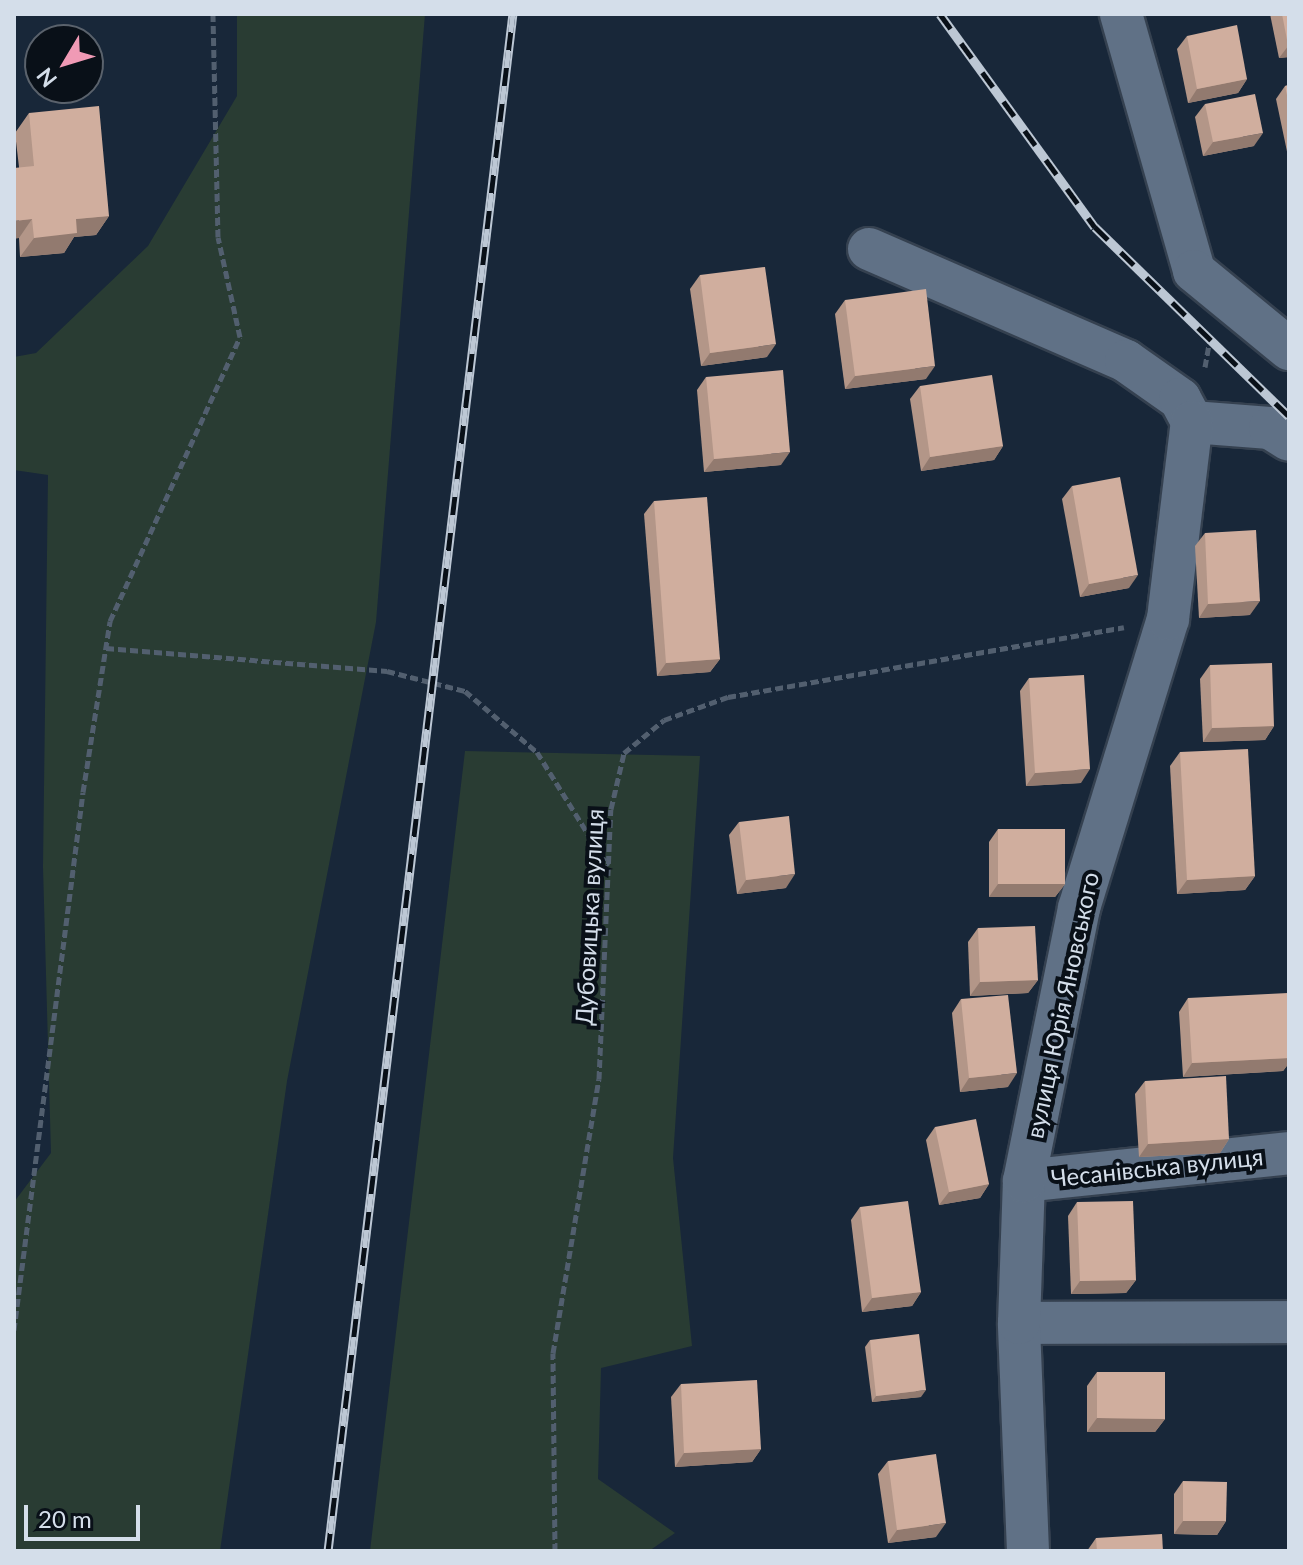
<!DOCTYPE html>
<meta charset="utf-8">
<style>
body{margin:0}
#map{position:relative;width:1303px;height:1565px;overflow:hidden;background:#182739;font-family:Lato,sans-serif}
div>[style]{position:absolute}
[style*='--x']{left:calc(var(--x)*1px);top:calc(var(--y)*1px);width:calc(var(--w)*1px);rotate:calc(var(--a)*1deg)}
.green>*{inset:0;background:#293c33}
.path>*{height:5px;margin-top:-2.5px;transform-origin:0;background:repeating-linear-gradient(90deg,#525f6f 0 8px,transparent 0 12px)}
.roads{filter:drop-shadow(2px 0 #354150) drop-shadow(-2px 0 #354150) drop-shadow(0 2px #354150) drop-shadow(0 -2px #354150)}
.minor>*{height:42px;margin:-21px;padding:0 21px;transform-origin:21px;border-radius:21px;background:#607186}
.rail>*{height:9px;margin-top:-4.5px;transform-origin:0;background:repeating-linear-gradient(90deg,#091018 0 18px,#bcc7d4 0 36px);box-sizing:border-box;border-block:2px solid #bcc7d4}
.wall>*{inset:0;background:#b39688}
.shaded-wall>*{inset:0;background:#927a6f}
.building>*{inset:0;background:#d0ae9e}
span{translate:-50% -50%;white-space:nowrap;text-align:center;line-height:1.15;-webkit-text-stroke:8px #091018;paint-order:stroke}
.street-label{font-size:24px;color:#d4deea}
.frame{position:absolute;inset:0;border:16px solid #d4deea;pointer-events:none}
.north{position:absolute;left:24px;top:24px;width:80px;height:80px;box-sizing:border-box;background:#091018;border:2px solid #5a626c;border-radius:50%;rotate:232deg;font-size:22px;font-weight:700;line-height:32px;text-align:center;color:#d4deea}
.north::after{content:'';display:block;margin:auto;width:28px;height:36px;background:#f09ab5;clip-path:polygon(50% 0,100% 100%,50% 72%,0 100%)}
.scale{position:absolute;left:24px;top:1505px;width:116px;height:36px;box-sizing:border-box;border:4px solid #d4deea;border-top:0;padding-left:10px;font-size:24px;line-height:28px;white-space:nowrap;color:#d4deea;-webkit-text-stroke:6px #091018;paint-order:stroke}
</style>
<div id="map">
<div class="green">
<div style="clip-path:polygon(237px 14px,425px 14px,376px 622px,287px 1081px,220px 1551px,14px 1551px,14px 1202px,51px 1153px,43px 867px,48px 475px,14px 470px,14px 357px,36px 353px,148px 246px,237px 96px)"></div>
<div style="clip-path:polygon(465px 751px,700px 756px,673px 1158px,692px 1346px,601px 1368px,598px 1479px,675px 1533px,649px 1551px,370px 1551px)"></div>
</div>
<div class="path">
<div style="--x:1205;--y:367;--w:29;--a:-80"></div>
<div style="--x:106;--y:648;--w:282;--a:4.7"></div>
<div style="--x:387;--y:671;--w:81;--a:14.4"></div>
<div style="--x:465;--y:691;--w:94;--a:40.3"></div>
<div style="--x:537;--y:752;--w:134;--a:58.1"></div>
<div style="--x:14;--y:1330;--w:542;--a:-82.69"></div>
<div style="--x:83;--y:792;--w:173;--a:-81"></div>
<div style="--x:110;--y:621;--w:312;--a:-65.4"></div>
<div style="--x:240;--y:337;--w:102;--a:-102.4"></div>
<div style="--x:218;--y:237;--w:223;--a:-91.3"></div>
<div style="--x:555;--y:1551;--w:198;--a:-90.6"></div>
<div style="--x:553;--y:1353;--w:278;--a:-80.5"></div>
<div style="--x:599;--y:1079;--w:270;--a:-87.5"></div>
<div style="--x:611;--y:809;--w:57;--a:-76.9"></div>
<div style="--x:624;--y:753;--w:52;--a:-39.5"></div>
<div style="--x:664;--y:720;--w:68;--a:-19.8"></div>
<div style="--x:728;--y:697;--w:402;--a:-10"></div>
</div>
<div class="roads">
<div class="minor">
<div style="--x:1121;--y:14;--w:267;--a:74.1"></div>
<div style="--x:1194;--y:271;--w:123;--a:39.4"></div>
<div style="--x:869;--y:249;--w:280;--a:23.5"></div>
<div style="--x:1126;--y:361;--w:66;--a:35.1"></div>
<div style="--x:1180;--y:399;--w:26;--a:62"></div>
<div style="--x:1192;--y:422;--w:78;--a:4.4"></div>
<div style="--x:1270;--y:428;--w:22;--a:32"></div>
<div style="--x:1024;--y:1181;--w:266;--a:-6"></div>
<div style="--x:1019;--y:1323;--w:270;--a:-0.2"></div>
<div style="--x:1028;--y:1551;--w:228;--a:-92.3"></div>
<div style="--x:1019;--y:1323;--w:142;--a:-88"></div>
<div style="--x:1024;--y:1181;--w:278;--a:-78.6"></div>
<div style="--x:1079;--y:908;--w:302;--a:-72.9"></div>
<div style="--x:1168;--y:619;--w:198;--a:-83.1"></div>
</div>
</div>
<div class="rail">
<div style="--x:940;--y:14;--w:263;--a:54"></div>
<div style="--x:1095;--y:227;--w:271;--a:44.3"></div>
<div style="--x:328;--y:1551;--w:1548;--a:-83.14"></div>
</div>
<div class="wall">
<div style="clip-path:polygon(1270px 14px,1289px 14px,1289px 57px,1279px 58px)"></div>
<div style="clip-path:polygon(1187px 36px,1247px 79px,1238px 93px,1188px 103px,1177px 49px)"></div>
<div style="clip-path:polygon(1289px 85px,1289px 161px,1276px 99px,1285px 86px)"></div>
<div style="clip-path:polygon(1205px 104px,1254px 146px,1203px 156px,1195px 117px)"></div>
<div style="clip-path:polygon(29px 113px,109px 216px,96px 235px,74px 237px,64px 253px,20px 257px,19px 238px,19px 167px,15px 133px)"></div>
<div style="clip-path:polygon(700px 275px,767px 357px,701px 366px,690px 289px)"></div>
<div style="clip-path:polygon(845px 300px,926px 379px,845px 389px,835px 314px)"></div>
<div style="clip-path:polygon(706px 377px,781px 465px,704px 472px,697px 390px)"></div>
<div style="clip-path:polygon(920px 386px,1003px 446px,994px 460px,921px 471px,910px 399px)"></div>
<div style="clip-path:polygon(1072px 486px,1129px 588px,1080px 597px,1062px 499px)"></div>
<div style="clip-path:polygon(654px 501px,720px 659px,710px 672px,657px 676px,644px 514px)"></div>
<div style="clip-path:polygon(1205px 533px,1250px 615px,1199px 618px,1195px 546px)"></div>
<div style="clip-path:polygon(1210px 665px,1274px 726px,1265px 740px,1203px 742px,1200px 679px)"></div>
<div style="clip-path:polygon(1029px 678px,1081px 783px,1026px 786px,1020px 691px)"></div>
<div style="clip-path:polygon(1180px 752px,1255px 876px,1245px 890px,1177px 894px,1170px 766px)"></div>
<div style="clip-path:polygon(739px 822px,786px 888px,737px 894px,729px 835px)"></div>
<div style="clip-path:polygon(998px 829px,1065px 884px,1055px 897px,989px 897px,989px 842px)"></div>
<div style="clip-path:polygon(978px 928px,1038px 980px,1028px 993px,970px 996px,968px 942px)"></div>
<div style="clip-path:polygon(1188px 998px,1289px 1004px,1289px 1063px,1283px 1071px,1183px 1077px,1179px 1012px)"></div>
<div style="clip-path:polygon(961px 999px,1008px 1087px,960px 1092px,952px 1013px)"></div>
<div style="clip-path:polygon(1145px 1081px,1229px 1139px,1220px 1153px,1139px 1157px,1135px 1094px)"></div>
<div style="clip-path:polygon(935px 1127px,989px 1184px,980px 1198px,939px 1205px,926px 1140px)"></div>
<div style="clip-path:polygon(1077px 1202px,1136px 1280px,1126px 1293px,1071px 1294px,1068px 1216px)"></div>
<div style="clip-path:polygon(860px 1207px,921px 1292px,912px 1306px,862px 1312px,851px 1220px)"></div>
<div style="clip-path:polygon(870px 1340px,921px 1397px,872px 1402px,865px 1347px)"></div>
<div style="clip-path:polygon(1097px 1372px,1165px 1419px,1155px 1432px,1087px 1432px,1087px 1386px)"></div>
<div style="clip-path:polygon(681px 1384px,761px 1449px,752px 1462px,675px 1467px,671px 1397px)"></div>
<div style="clip-path:polygon(888px 1461px,936px 1537px,888px 1543px,878px 1474px)"></div>
<div style="clip-path:polygon(1183px 1481px,1226px 1521px,1217px 1535px,1174px 1534px,1174px 1494px)"></div>
<div style="clip-path:polygon(1096px 1538px,1163px 1551px,1087px 1551px)"></div>
</div>
<div class="shaded-wall">
<div style="clip-path:polygon(1289px 45px,1289px 57px,1279px 58px)"></div>
<div style="clip-path:polygon(1247px 79px,1238px 93px,1188px 103px,1197px 89px)"></div>
<div style="clip-path:polygon(1263px 133px,1254px 146px,1203px 156px,1213px 142px)"></div>
<div style="clip-path:polygon(109px 216px,96px 235px,74px 237px,64px 253px,20px 257px,34px 238px,76px 219px)"></div>
<div style="clip-path:polygon(32px 219px,19px 238px,14px 239px,14px 221px)"></div>
<div style="clip-path:polygon(776px 344px,767px 357px,701px 366px,710px 353px)"></div>
<div style="clip-path:polygon(935px 366px,926px 379px,845px 389px,855px 376px)"></div>
<div style="clip-path:polygon(1003px 446px,994px 460px,921px 471px,930px 457px)"></div>
<div style="clip-path:polygon(790px 452px,781px 465px,704px 472px,714px 459px)"></div>
<div style="clip-path:polygon(1138px 575px,1129px 588px,1080px 597px,1089px 584px)"></div>
<div style="clip-path:polygon(1260px 601px,1250px 615px,1199px 618px,1208px 604px)"></div>
<div style="clip-path:polygon(720px 659px,710px 672px,657px 676px,666px 663px)"></div>
<div style="clip-path:polygon(1274px 726px,1265px 740px,1203px 742px,1212px 728px)"></div>
<div style="clip-path:polygon(1090px 769px,1081px 783px,1026px 786px,1035px 773px)"></div>
<div style="clip-path:polygon(795px 874px,786px 888px,737px 894px,746px 880px)"></div>
<div style="clip-path:polygon(1255px 876px,1245px 890px,1177px 894px,1187px 880px)"></div>
<div style="clip-path:polygon(998px 884px,1065px 884px,1055px 897px,989px 897px)"></div>
<div style="clip-path:polygon(1038px 980px,1028px 993px,970px 996px,980px 982px)"></div>
<div style="clip-path:polygon(1289px 1058px,1289px 1063px,1283px 1071px,1183px 1077px,1192px 1063px)"></div>
<div style="clip-path:polygon(1017px 1073px,1008px 1087px,960px 1092px,969px 1078px)"></div>
<div style="clip-path:polygon(1229px 1139px,1220px 1153px,1139px 1157px,1148px 1144px)"></div>
<div style="clip-path:polygon(989px 1184px,980px 1198px,939px 1205px,949px 1192px)"></div>
<div style="clip-path:polygon(1136px 1280px,1126px 1293px,1071px 1294px,1080px 1281px)"></div>
<div style="clip-path:polygon(921px 1292px,912px 1306px,862px 1312px,872px 1298px)"></div>
<div style="clip-path:polygon(926px 1390px,921px 1397px,872px 1402px,876px 1396px)"></div>
<div style="clip-path:polygon(1097px 1418px,1165px 1419px,1155px 1432px,1087px 1432px)"></div>
<div style="clip-path:polygon(761px 1449px,752px 1462px,675px 1467px,684px 1453px)"></div>
<div style="clip-path:polygon(1183px 1521px,1226px 1521px,1217px 1535px,1174px 1534px)"></div>
<div style="clip-path:polygon(946px 1523px,936px 1537px,888px 1543px,897px 1530px)"></div>
</div>
<div class="building">
<div style="clip-path:polygon(1282px 14px,1289px 14px,1288px 45px)"></div>
<div style="clip-path:polygon(1237px 25px,1247px 79px,1197px 89px,1187px 36px)"></div>
<div style="clip-path:polygon(1289px 85px,1289px 104px,1285px 86px)"></div>
<div style="clip-path:polygon(1255px 94px,1263px 133px,1213px 142px,1205px 104px)"></div>
<div style="clip-path:polygon(99px 106px,109px 216px,76px 219px,77px 233px,34px 238px,32px 219px,14px 221px,14px 168px,34px 166px,29px 113px)"></div>
<div style="clip-path:polygon(765px 267px,776px 344px,710px 353px,700px 275px)"></div>
<div style="clip-path:polygon(926px 289px,935px 366px,855px 376px,845px 300px)"></div>
<div style="clip-path:polygon(783px 370px,790px 452px,714px 459px,706px 377px)"></div>
<div style="clip-path:polygon(992px 375px,1003px 446px,930px 457px,920px 386px)"></div>
<div style="clip-path:polygon(1120px 477px,1138px 575px,1089px 584px,1072px 486px)"></div>
<div style="clip-path:polygon(707px 497px,720px 659px,666px 663px,654px 501px)"></div>
<div style="clip-path:polygon(1256px 530px,1260px 601px,1208px 604px,1205px 533px)"></div>
<div style="clip-path:polygon(1272px 663px,1274px 726px,1212px 728px,1210px 665px)"></div>
<div style="clip-path:polygon(1084px 675px,1090px 769px,1035px 773px,1029px 678px)"></div>
<div style="clip-path:polygon(1248px 749px,1255px 876px,1187px 880px,1180px 752px)"></div>
<div style="clip-path:polygon(789px 816px,795px 874px,746px 880px,739px 822px)"></div>
<div style="clip-path:polygon(998px 829px,1065px 829px,1065px 884px,998px 884px)"></div>
<div style="clip-path:polygon(1035px 926px,1038px 980px,980px 982px,978px 928px)"></div>
<div style="clip-path:polygon(1288px 993px,1289px 1058px,1192px 1063px,1188px 998px)"></div>
<div style="clip-path:polygon(1008px 995px,1017px 1073px,969px 1078px,961px 999px)"></div>
<div style="clip-path:polygon(1226px 1076px,1229px 1139px,1148px 1144px,1145px 1081px)"></div>
<div style="clip-path:polygon(976px 1119px,989px 1184px,949px 1192px,935px 1127px)"></div>
<div style="clip-path:polygon(908px 1201px,921px 1292px,872px 1298px,860px 1207px)"></div>
<div style="clip-path:polygon(1133px 1201px,1136px 1280px,1080px 1281px,1077px 1202px)"></div>
<div style="clip-path:polygon(919px 1334px,926px 1390px,876px 1396px,870px 1340px)"></div>
<div style="clip-path:polygon(1097px 1372px,1165px 1372px,1165px 1419px,1097px 1418px)"></div>
<div style="clip-path:polygon(757px 1380px,761px 1449px,684px 1453px,681px 1384px)"></div>
<div style="clip-path:polygon(936px 1454px,946px 1523px,897px 1530px,888px 1461px)"></div>
<div style="clip-path:polygon(1183px 1481px,1227px 1482px,1226px 1521px,1183px 1521px)"></div>
<div style="clip-path:polygon(1162px 1534px,1163px 1551px,1097px 1551px,1096px 1538px)"></div>
</div>
<div class="street-label">
<span style="left:589px;top:917px;rotate:-87deg">Дубовицька вулиця</span>
<span style="left:1062px;top:1005px;rotate:-78deg">вулиця Юрія Яновського</span>
<span style="left:1157px;top:1167px;rotate:-6deg">Чесанівська вулиця</span>
</div>
<div class="frame"></div>
<div class="north">N</div>
<div class="scale">20 m</div>
</div>
